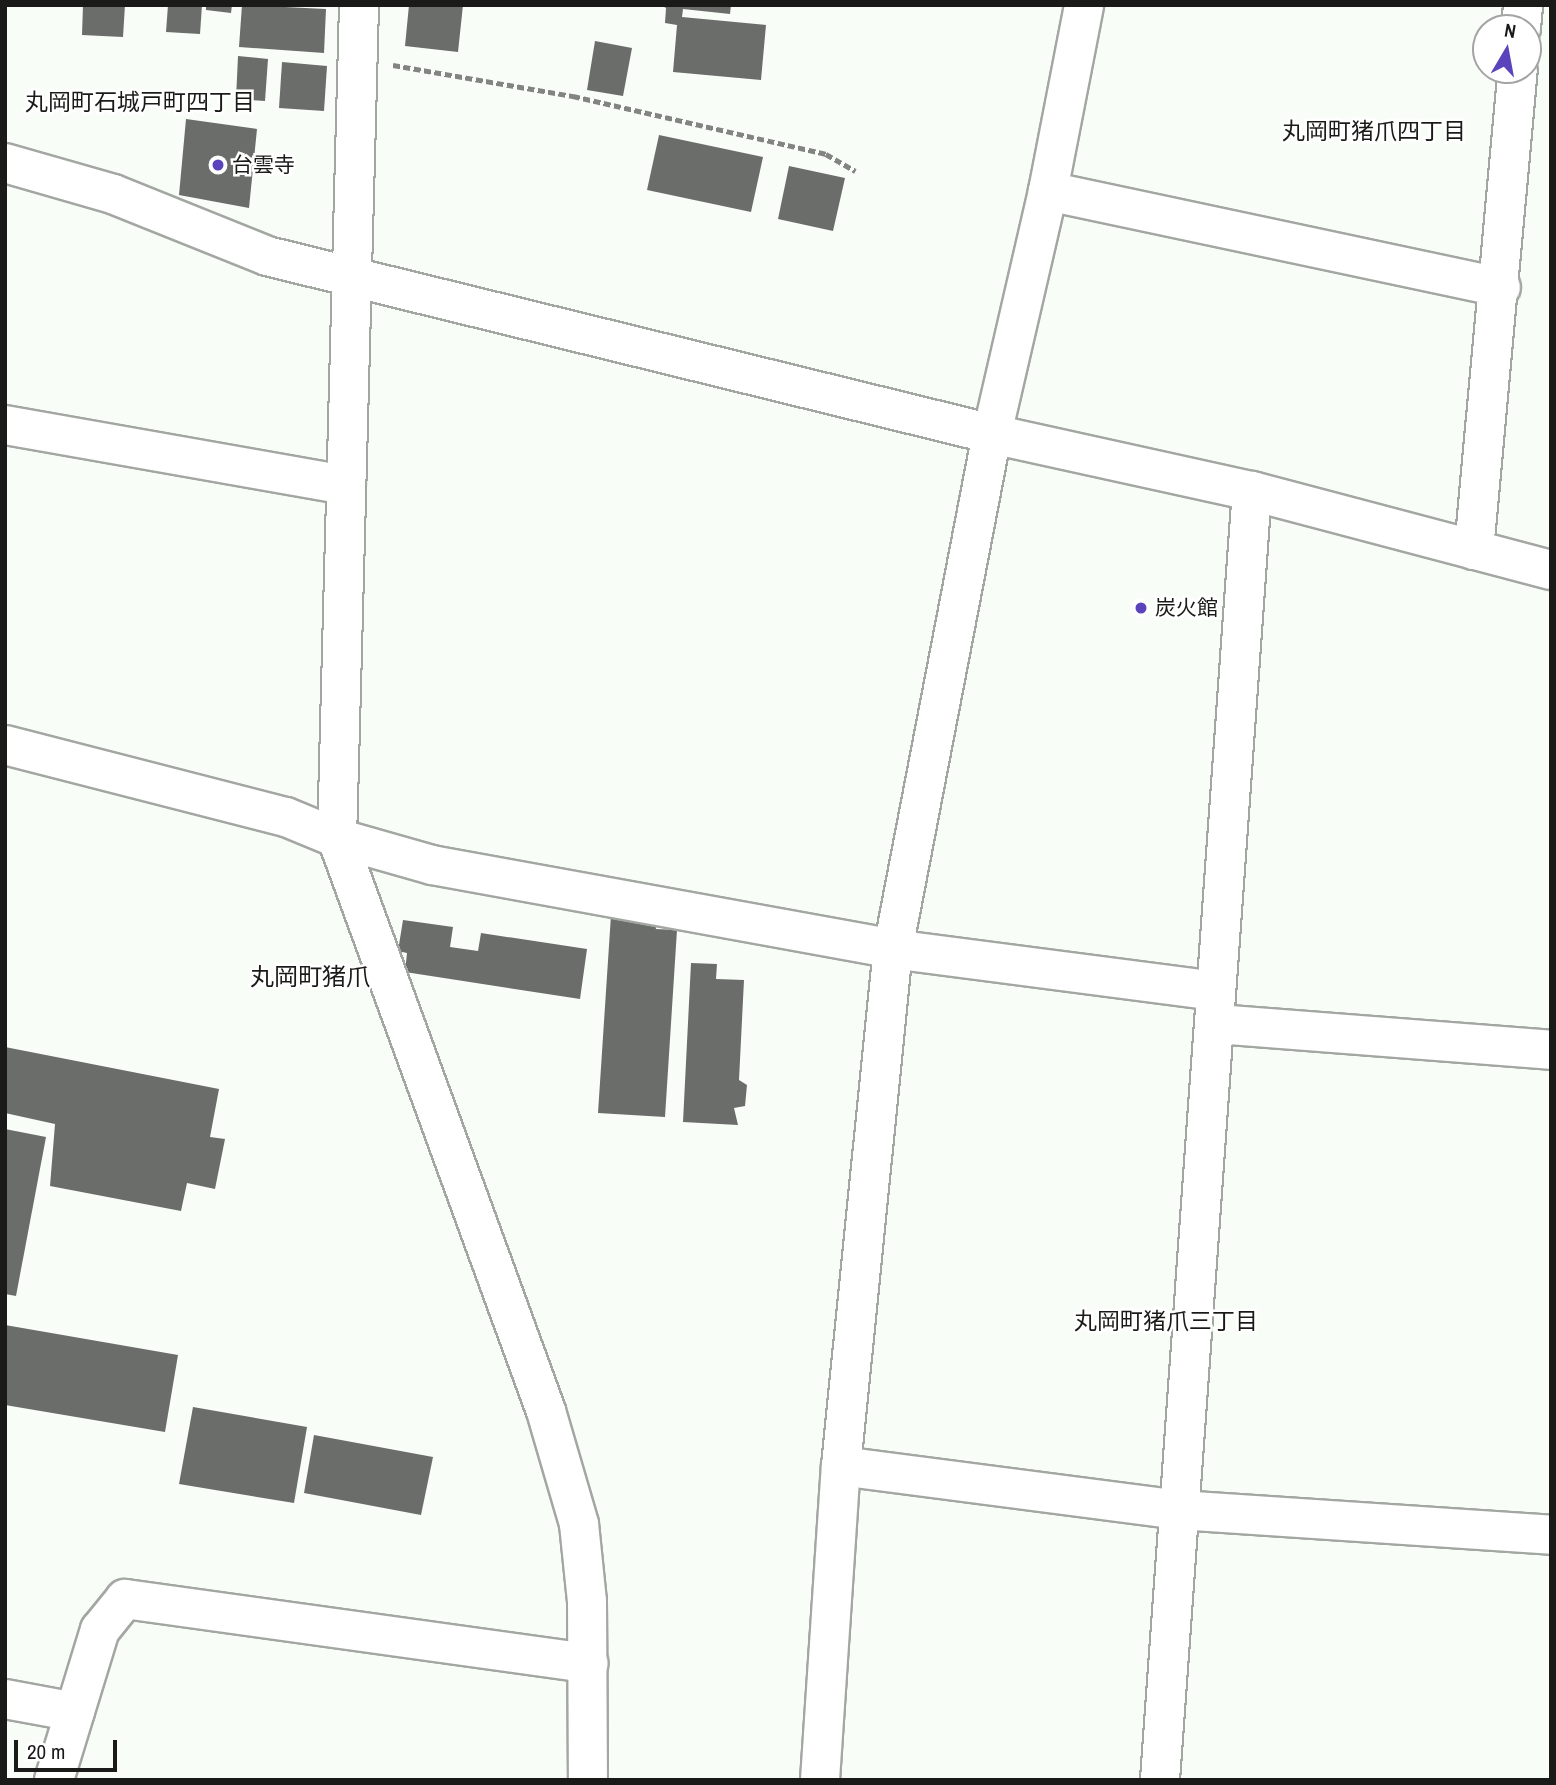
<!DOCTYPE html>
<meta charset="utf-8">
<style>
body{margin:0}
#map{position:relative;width:1556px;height:1785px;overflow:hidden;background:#f9fdf8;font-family:"Archivo Narrow","Noto Sans JP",sans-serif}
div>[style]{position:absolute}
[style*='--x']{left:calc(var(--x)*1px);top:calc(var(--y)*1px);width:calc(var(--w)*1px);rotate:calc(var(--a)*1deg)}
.building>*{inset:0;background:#6a6d69}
.path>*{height:4.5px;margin-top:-2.25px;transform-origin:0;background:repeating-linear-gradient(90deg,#828481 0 7px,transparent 0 10.5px)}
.roads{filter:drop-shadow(2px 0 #a3a7a2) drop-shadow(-2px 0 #a3a7a2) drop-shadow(0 2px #a3a7a2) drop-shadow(0 -2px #a3a7a2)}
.minor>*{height:38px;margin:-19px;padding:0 19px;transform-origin:19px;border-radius:19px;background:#fff}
.dots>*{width:19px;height:19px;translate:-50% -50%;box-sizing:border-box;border:4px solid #fff;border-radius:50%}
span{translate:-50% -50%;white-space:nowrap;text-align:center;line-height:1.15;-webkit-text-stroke:5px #fff;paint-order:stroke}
.poi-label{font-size:21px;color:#1a1b19}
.left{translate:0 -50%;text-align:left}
.neighbourhood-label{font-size:23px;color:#1a1b19}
.quarter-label{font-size:24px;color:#1a1b19}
.frame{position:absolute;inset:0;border:7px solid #1a1b19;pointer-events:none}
.north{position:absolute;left:1472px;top:14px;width:70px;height:70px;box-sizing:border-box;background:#fff;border:2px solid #a3a4a3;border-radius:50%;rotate:10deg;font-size:19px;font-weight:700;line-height:28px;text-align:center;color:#1a1b19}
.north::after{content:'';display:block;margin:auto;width:24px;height:32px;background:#5b43bc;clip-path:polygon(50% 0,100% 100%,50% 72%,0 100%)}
.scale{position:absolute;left:14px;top:1740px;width:103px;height:32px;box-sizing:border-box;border:4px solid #1a1b19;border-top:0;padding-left:9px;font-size:21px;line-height:24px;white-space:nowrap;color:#1a1b19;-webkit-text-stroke:5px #fff;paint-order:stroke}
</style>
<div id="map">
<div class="building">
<div style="clip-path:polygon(83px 5px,125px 5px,123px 37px,82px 35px)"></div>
<div style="clip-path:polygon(168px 5px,202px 5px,200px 34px,166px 32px)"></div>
<div style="clip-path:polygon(206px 5px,232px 5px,231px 13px,206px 10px)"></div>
<div style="clip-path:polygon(242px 5px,326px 9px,324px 53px,239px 47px)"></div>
<div style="clip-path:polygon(409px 5px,463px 5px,458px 52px,405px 46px)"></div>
<div style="clip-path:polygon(661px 5px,731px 5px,730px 14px,683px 9px,682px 17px,766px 25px,761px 80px,673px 72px,677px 25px,665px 23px,666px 8px)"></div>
<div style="clip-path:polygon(595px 41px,632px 48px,623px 96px,587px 90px)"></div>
<div style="clip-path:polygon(238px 56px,268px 59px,265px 101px,236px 99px)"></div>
<div style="clip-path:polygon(282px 62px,327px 66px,324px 111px,279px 108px)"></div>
<div style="clip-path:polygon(186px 119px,257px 129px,249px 208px,179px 195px)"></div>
<div style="clip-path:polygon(659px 135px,763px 157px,751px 212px,647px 190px)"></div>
<div style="clip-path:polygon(789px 166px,845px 178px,833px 231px,778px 219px)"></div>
<div style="clip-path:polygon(611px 915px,654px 917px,656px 929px,677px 930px,665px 1117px,598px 1113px)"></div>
<div style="clip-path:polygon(403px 920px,453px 927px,450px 947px,478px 951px,481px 933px,587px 949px,580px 999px,405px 972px,407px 953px,398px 951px)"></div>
<div style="clip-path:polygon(691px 963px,717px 964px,716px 979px,744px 980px,739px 1080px,747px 1085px,745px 1106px,734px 1108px,738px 1125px,683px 1122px)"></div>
<div style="clip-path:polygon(5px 1047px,219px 1089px,210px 1137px,225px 1139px,215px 1189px,187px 1183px,181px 1211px,50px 1186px,55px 1124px,5px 1113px)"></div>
<div style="clip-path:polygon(5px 1129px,46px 1137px,16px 1296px,5px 1294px)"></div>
<div style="clip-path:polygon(5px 1325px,178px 1355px,165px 1432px,5px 1405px)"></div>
<div style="clip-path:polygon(193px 1407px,307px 1427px,294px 1503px,179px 1484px)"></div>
<div style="clip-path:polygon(314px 1435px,433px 1457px,421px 1515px,304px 1493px)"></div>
</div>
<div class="path">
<div style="--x:393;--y:65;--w:183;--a:9.8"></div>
<div style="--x:573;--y:96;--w:260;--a:12.9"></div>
<div style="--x:826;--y:154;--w:34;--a:30"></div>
</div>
<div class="roads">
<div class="minor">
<div style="--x:359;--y:5;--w:833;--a:91.51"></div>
<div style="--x:337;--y:838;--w:610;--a:69.96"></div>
<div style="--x:546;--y:1411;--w:118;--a:73.7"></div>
<div style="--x:579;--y:1524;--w:77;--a:84.1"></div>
<div style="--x:587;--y:1601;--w:179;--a:89.7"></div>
<div style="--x:1521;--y:28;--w:23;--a:-85"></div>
<div style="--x:5;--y:163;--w:112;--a:16"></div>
<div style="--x:113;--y:194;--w:166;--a:21.9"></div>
<div style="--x:267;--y:256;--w:747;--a:13.79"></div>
<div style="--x:992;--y:434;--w:266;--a:12.4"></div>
<div style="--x:1252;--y:491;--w:309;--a:14.8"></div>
<div style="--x:1048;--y:191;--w:463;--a:12"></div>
<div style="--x:5;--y:425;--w:346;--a:10"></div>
<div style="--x:1474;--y:550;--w:482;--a:-84.8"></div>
<div style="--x:5;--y:745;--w:290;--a:14.4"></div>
<div style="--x:286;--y:817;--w:55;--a:22.4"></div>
<div style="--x:337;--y:838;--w:99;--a:15.9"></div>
<div style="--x:432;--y:865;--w:469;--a:10.3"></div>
<div style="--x:893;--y:949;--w:325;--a:7.4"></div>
<div style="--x:1216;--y:1024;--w:336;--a:4.4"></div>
<div style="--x:841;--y:1466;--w:341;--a:7.4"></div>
<div style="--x:1179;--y:1510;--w:373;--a:3.8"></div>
<div style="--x:5;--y:1699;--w:71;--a:10.5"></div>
<div style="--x:54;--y:1780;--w:157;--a:-73"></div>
<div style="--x:100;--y:1630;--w:40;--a:-51"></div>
<div style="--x:125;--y:1599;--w:468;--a:7.9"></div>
<div style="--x:820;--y:1780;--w:315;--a:-86.2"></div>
<div style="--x:841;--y:1466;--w:520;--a:-84.26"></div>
<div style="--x:893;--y:949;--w:524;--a:-79.12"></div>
<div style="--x:992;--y:434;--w:249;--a:-77"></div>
<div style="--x:1048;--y:191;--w:189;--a:-79"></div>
<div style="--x:1160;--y:1780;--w:1292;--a:-85.92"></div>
</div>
</div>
<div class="dots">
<div style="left:218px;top:165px;background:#5b43bc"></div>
<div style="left:1141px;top:608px;background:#5b43bc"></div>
</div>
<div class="poi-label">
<span class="left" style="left:232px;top:165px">台雲寺</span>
<span class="left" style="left:1155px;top:608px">炭火館</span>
</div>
<div class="neighbourhood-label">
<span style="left:140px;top:102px">丸岡町石城戸町四丁目</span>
<span style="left:1374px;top:131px">丸岡町猪爪四丁目</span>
<span style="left:1166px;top:1321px">丸岡町猪爪三丁目</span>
</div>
<div class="quarter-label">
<span style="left:310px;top:977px">丸岡町猪爪</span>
</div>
<div class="frame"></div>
<div class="north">N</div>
<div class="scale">20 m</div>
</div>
